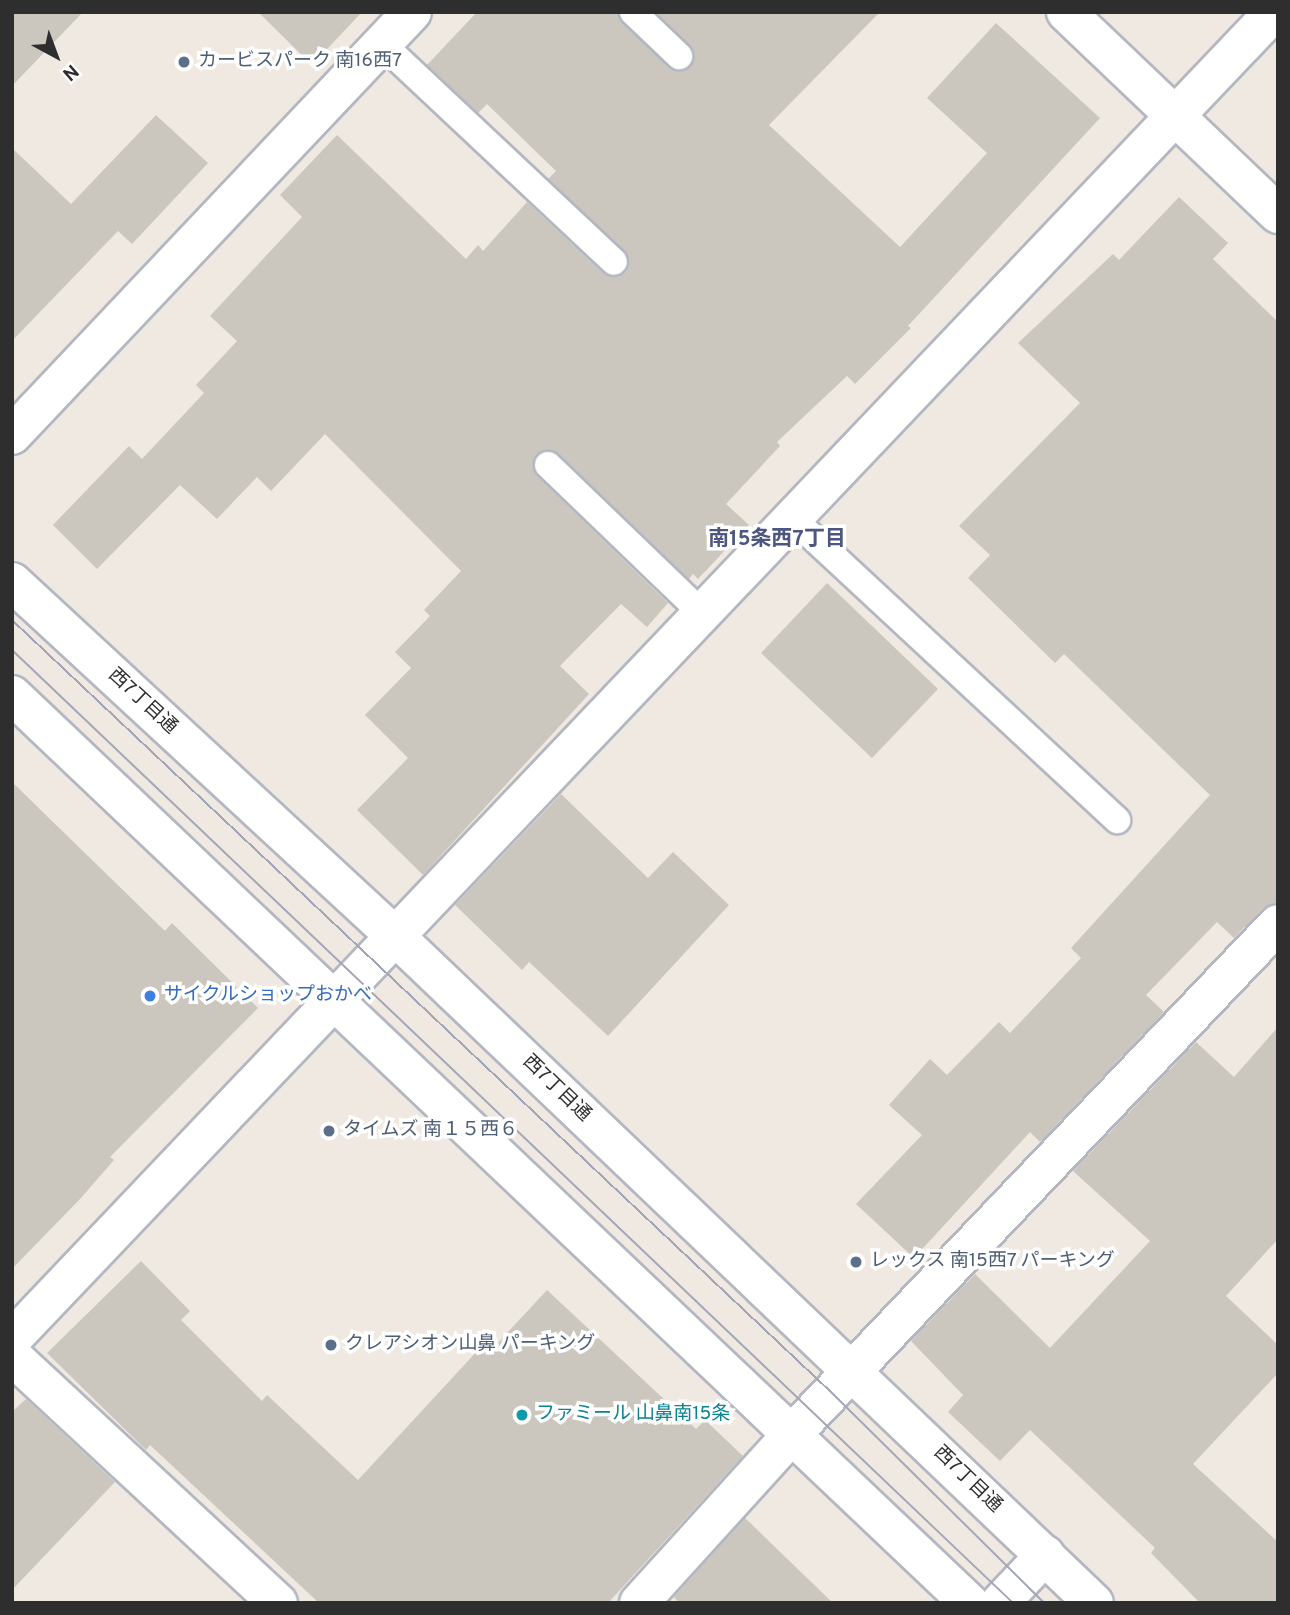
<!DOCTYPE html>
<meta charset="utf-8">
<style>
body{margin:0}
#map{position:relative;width:1290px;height:1615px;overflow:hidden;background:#efe9e1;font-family:Overpass,"Noto Sans JP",sans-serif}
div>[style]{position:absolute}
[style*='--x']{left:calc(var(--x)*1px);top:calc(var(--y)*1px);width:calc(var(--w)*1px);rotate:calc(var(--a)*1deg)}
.building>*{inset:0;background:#cbc7bf}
.roads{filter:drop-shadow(2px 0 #b4b7c1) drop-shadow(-2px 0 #b4b7c1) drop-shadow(0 2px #b4b7c1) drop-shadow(0 -2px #b4b7c1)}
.service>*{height:26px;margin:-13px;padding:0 13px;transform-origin:13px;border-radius:13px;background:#fff}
.minor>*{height:38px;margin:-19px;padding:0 19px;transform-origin:19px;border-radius:19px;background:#fff}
.tertiary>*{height:38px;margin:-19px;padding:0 19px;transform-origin:19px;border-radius:19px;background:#fff}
.tram>*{height:2px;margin:-1px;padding:0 1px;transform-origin:1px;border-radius:1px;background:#a3a6b8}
.dots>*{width:19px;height:19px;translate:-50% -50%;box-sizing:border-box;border:4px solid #fff;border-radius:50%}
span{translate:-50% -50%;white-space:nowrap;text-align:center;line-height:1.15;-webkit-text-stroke:7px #fff;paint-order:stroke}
.service-label{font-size:19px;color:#4e5e75}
.left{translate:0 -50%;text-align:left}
.street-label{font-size:19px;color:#2e2e2e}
.shop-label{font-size:19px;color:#366cbe}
.culture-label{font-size:19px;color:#0d838f}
.neighbourhood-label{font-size:21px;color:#4d5680;font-weight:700}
.frame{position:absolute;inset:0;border:14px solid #2e2e2e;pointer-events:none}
.north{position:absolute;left:21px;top:21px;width:70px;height:70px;-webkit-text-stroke:5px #fff;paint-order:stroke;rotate:139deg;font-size:19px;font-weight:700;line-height:28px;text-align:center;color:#2e2e2e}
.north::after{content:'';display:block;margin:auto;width:24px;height:32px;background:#2e2e2e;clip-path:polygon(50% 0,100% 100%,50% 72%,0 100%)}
</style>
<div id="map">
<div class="building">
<div style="clip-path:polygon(12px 12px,83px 12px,12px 86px)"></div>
<div style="clip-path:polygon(258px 12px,362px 12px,312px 65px)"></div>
<div style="clip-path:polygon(477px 12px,618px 12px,622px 23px,676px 71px,691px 66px,694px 51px,656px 12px,880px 12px,769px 125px,900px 247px,987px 153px,927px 98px,996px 23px,1100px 118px,908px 326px,911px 328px,855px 384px,847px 376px,777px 442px,780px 446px,726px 504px,749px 525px,698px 579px,693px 574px,689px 579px,559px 454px,544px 450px,536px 455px,533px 469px,537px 476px,668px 603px,647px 627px,621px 604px,560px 666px,589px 694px,423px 875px,357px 810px,408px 758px,365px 715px,411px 668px,395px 652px,430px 616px,424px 610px,461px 571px,325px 434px,271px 491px,257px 477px,217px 519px,180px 485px,97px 569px,53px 525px,129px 446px,142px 459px,204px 393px,196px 385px,237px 341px,210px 316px,302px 217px,280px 195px,337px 135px,466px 259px,478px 245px,483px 251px,527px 202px,604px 274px,618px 277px,626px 272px,629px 265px,625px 251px,548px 179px,556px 171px,487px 104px,478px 113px,427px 65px)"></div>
<div style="clip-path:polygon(156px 115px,208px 163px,132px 244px,118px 231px,12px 341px,12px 148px,71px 204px)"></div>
<div style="clip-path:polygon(1179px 197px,1228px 243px,1213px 259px,1278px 322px,1278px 903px,1263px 908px,1234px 938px,1217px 922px,1146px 995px,1164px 1012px,1040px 1142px,1030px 1132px,914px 1258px,856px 1204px,922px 1135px,889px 1105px,930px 1059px,947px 1075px,999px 1022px,1010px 1033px,1081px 958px,1071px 948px,1210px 795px,1064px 654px,1055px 663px,968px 578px,990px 555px,959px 526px,1080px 403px,1018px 343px,1113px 254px,1119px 260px)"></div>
<div style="clip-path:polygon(827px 583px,938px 689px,872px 758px,761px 653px)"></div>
<div style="clip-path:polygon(12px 782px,165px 931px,172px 923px,258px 1008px,110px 1157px,114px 1160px,80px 1199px,12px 1269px)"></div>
<div style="clip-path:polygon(561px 794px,648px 878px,673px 852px,729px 905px,608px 1036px,529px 962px,522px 970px,455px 905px)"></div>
<div style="clip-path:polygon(1278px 1027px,1278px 1239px,1226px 1296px,1278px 1345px,1278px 1373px,1193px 1464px,1278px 1542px,1278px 1603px,1200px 1603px,1151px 1553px,1155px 1548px,1030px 1430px,1000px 1461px,948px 1412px,963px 1395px,911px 1341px,975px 1274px,1050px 1348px,1150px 1241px,1073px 1171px,1196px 1042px,1234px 1077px)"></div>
<div style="clip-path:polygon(141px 1261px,190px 1311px,181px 1320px,262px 1401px,267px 1395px,358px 1480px,490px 1337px,497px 1344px,547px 1290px,696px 1429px,705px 1420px,743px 1456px,608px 1603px,319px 1603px,150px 1445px,146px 1450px,47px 1353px)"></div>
<div style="clip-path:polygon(26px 1399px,115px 1482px,12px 1590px,12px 1412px)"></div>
<div style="clip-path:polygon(745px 1518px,833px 1603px,679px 1603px,674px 1597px)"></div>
</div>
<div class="roads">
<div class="service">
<div style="--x:633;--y:12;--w:64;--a:43.7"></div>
<div style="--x:382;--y:44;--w:318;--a:43.2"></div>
<div style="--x:548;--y:465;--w:214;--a:43.9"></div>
<div style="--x:792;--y:518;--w:444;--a:42.9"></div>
</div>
<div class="minor">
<div style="--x:1066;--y:12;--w:293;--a:43.6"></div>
<div style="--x:12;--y:435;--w:582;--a:-46.6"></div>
<div style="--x:12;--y:1339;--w:1831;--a:-46.44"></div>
<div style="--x:12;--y:1356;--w:363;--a:42.9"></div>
<div style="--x:639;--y:1603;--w:228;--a:-47.8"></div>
<div style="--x:792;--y:1434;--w:704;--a:-46.38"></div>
<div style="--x:1000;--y:1603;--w:66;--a:-46.8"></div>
</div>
<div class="tertiary">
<div style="--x:12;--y:582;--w:522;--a:42.75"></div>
<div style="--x:395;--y:936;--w:966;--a:43.66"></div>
<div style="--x:12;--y:695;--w:1319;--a:43.49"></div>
</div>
</div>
<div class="tram">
<div style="--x:12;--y:620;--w:1125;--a:43.31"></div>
<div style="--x:831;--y:1392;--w:300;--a:44.7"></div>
<div style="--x:12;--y:650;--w:1382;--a:43.59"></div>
</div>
<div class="dots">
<div style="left:184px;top:62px;background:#5c6f8a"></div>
<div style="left:150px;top:996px;background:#3f7fe0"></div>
<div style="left:329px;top:1131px;background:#5c6f8a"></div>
<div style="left:856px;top:1262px;background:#5c6f8a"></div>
<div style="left:331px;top:1345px;background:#5c6f8a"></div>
<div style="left:522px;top:1415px;background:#0f9aa8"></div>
</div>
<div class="service-label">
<span class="left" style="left:198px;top:62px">カービスパーク 南16西7</span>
<span class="left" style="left:343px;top:1131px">タイムズ 南１５西６</span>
<span class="left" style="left:870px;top:1262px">レックス 南15西7 パーキング</span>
<span class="left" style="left:345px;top:1345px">クレアシオン山鼻 パーキング</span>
</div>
<div class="street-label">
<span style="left:142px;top:702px;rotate:43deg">西7丁目通</span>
<span style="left:556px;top:1089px;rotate:44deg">西7丁目通</span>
<span style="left:967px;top:1480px;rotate:44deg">西7丁目通</span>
</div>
<div class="shop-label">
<span class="left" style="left:164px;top:996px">サイクルショップおかべ</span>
</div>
<div class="culture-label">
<span class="left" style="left:536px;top:1415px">ファミール 山鼻南15条</span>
</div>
<div class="neighbourhood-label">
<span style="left:777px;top:540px">南15条西7丁目</span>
</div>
<div class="frame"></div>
<div class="north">N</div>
</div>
